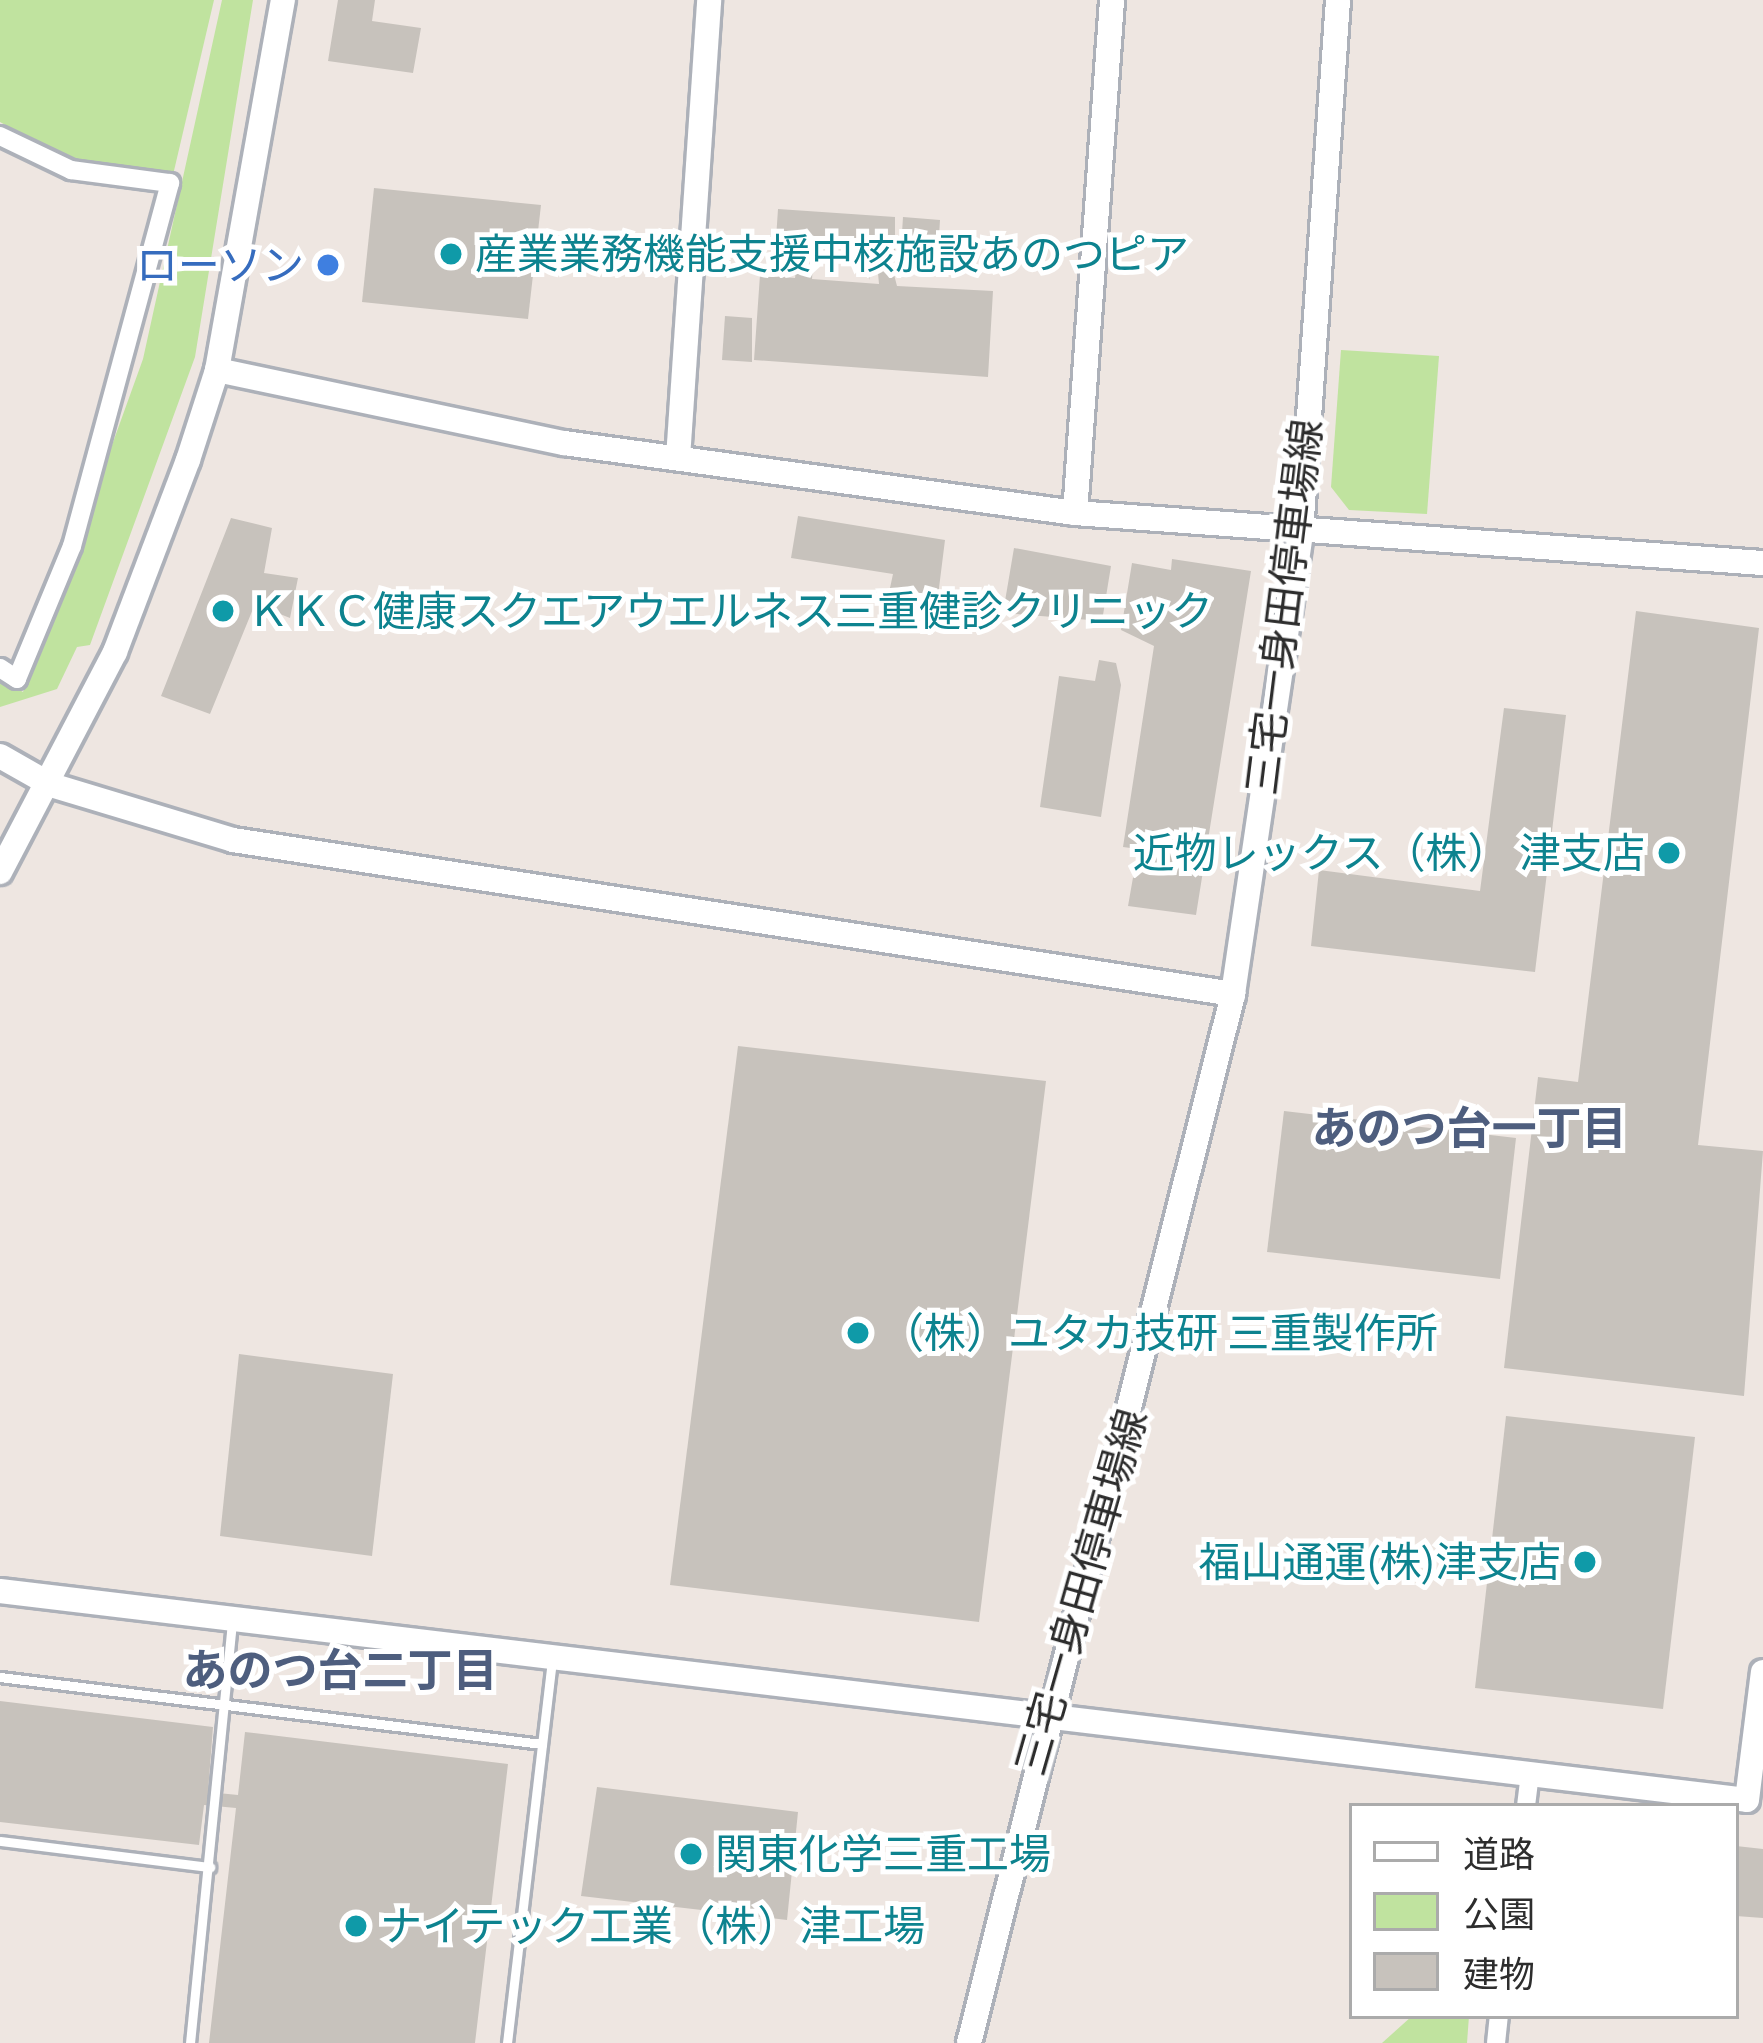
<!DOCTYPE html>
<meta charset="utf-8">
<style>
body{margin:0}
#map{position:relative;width:1763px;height:2043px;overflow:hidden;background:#eee6e1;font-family:Ubuntu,"Noto Sans JP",sans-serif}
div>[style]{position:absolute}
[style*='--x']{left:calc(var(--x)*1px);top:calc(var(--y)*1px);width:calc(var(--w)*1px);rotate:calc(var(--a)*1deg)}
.green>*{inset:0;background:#c0e39f}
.building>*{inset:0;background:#c7c2bc}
.roads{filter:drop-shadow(3px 0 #adb1b9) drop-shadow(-3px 0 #adb1b9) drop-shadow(0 3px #adb1b9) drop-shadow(0 -3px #adb1b9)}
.lane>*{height:9px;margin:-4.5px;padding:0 4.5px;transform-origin:4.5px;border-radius:4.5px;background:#fff}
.street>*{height:18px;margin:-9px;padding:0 9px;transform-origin:9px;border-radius:9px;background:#fff}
.secondary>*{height:24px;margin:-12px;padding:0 12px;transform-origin:12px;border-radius:12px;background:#fff}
.dots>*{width:33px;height:33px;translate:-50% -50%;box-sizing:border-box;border:6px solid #fff;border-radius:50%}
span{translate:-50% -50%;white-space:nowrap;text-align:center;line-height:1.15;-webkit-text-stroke:10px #fff;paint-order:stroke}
.culture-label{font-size:42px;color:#0d838f}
.left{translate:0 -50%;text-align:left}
.right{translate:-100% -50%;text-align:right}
.shop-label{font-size:42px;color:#366cbe}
.street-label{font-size:42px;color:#2d2d2d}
.neighbourhood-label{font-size:45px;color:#4e5e7e;font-weight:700}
.legend{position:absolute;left:1349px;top:1803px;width:390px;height:216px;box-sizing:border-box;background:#fff;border:3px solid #ababab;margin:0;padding:15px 21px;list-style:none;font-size:36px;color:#2d2d2d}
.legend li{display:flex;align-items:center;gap:24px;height:60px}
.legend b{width:60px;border:3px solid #ababab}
</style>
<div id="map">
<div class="green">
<div style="clip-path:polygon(0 0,214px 0,173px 175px,75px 164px,0 122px)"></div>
<div style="clip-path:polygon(222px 0,253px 0,195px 357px,90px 645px,77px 647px,57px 689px,0 707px,0 679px,23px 692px,143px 359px)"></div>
<div style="clip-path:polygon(1341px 350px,1439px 356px,1427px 514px,1349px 510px,1331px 487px)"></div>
<div style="clip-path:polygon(1412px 2016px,1469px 2016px,1467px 2043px,1382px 2043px)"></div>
</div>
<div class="building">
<div style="clip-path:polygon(338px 0,375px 0,372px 21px,421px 28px,413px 73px,328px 61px)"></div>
<div style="clip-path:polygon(374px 188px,541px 205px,528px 319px,362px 302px)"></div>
<div style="clip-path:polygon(778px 209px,895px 217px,895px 259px,875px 258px,869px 280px,867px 245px,776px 239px)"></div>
<div style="clip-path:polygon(903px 217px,940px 220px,937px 267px,900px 264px)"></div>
<div style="clip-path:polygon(877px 262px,891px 263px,897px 286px,993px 291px,988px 377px,754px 360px,760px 275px,795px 278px,797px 264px,813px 265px,812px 279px,879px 284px)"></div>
<div style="clip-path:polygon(725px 316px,752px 318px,752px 362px,722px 360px)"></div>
<div style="clip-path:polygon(798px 516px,945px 540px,938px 596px,890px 588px,893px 574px,791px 558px)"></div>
<div style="clip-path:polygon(231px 518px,272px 528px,264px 573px,298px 578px,290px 618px,255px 604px,210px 714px,161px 696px)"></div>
<div style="clip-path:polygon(1014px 548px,1111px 566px,1102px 621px,1003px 613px)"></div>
<div style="clip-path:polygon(1172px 559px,1251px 571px,1196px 915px,1128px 906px,1138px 849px,1123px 847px,1154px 646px,1121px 630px,1132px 563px,1171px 570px)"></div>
<div style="clip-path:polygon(1636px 611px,1759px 628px,1698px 1145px,1763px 1151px,1744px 1396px,1504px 1368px,1538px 1077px,1578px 1082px)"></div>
<div style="clip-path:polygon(1099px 660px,1116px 663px,1121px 685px,1101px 817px,1040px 807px,1059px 676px,1095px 681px)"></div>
<div style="clip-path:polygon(1504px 708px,1566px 715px,1535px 972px,1311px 946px,1319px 870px,1480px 891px)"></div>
<div style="clip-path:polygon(738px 1046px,1046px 1081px,979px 1622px,670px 1585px)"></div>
<div style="clip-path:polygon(1284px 1111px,1516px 1138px,1500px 1279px,1267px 1252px)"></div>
<div style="clip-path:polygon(239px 1354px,393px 1374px,372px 1556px,220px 1536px)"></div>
<div style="clip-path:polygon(1506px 1416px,1695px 1437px,1663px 1709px,1475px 1688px)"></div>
<div style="clip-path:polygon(0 1701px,213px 1727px,208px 1792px,238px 1795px,245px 1732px,508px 1764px,475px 2043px,209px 2043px,236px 1808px,204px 1805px,199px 1845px,0 1822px)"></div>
<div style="clip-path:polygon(597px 1787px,798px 1812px,787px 1920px,581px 1896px)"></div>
<div style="clip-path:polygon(1736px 1846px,1763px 1849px,1763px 1918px,1736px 1916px)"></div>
</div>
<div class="roads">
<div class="lane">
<div style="--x:0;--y:1677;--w:546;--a:7.05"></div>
<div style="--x:0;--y:1841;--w:212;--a:7.1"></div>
<div style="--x:190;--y:2043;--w:426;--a:-84.3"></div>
<div style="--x:507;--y:2043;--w:388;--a:-83.3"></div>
</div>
<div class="street">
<div style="--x:0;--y:136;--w:79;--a:25.6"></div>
<div style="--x:71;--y:170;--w:100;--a:7.5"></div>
<div style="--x:170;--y:183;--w:376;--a:105.1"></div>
<div style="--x:72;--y:546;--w:144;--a:112.5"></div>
<div style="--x:17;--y:679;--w:20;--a:-147"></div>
<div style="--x:1526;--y:1806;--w:32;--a:-83"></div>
<div style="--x:1496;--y:2043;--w:27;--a:-84"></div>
</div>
<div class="secondary">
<div style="--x:217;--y:370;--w:355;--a:11.9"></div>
<div style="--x:564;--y:443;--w:516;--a:7.8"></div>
<div style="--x:1075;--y:513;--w:514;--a:-85.87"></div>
<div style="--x:678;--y:458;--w:459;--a:-86.1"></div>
<div style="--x:1075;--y:513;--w:690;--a:4.16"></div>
<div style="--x:0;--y:756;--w:59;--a:29.6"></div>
<div style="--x:51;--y:785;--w:190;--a:16.8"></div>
<div style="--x:233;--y:840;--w:1012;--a:8.75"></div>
<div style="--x:0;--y:872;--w:248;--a:-62.4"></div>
<div style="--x:115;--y:652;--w:205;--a:-69.2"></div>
<div style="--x:188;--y:460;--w:95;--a:-72.1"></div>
<div style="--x:217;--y:370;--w:376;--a:-79.9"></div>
<div style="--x:0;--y:1591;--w:1759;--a:6.82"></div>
<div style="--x:1747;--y:1800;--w:129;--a:-82.9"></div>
<div style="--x:969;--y:2043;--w:1082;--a:-75.87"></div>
<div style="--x:1233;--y:994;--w:467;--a:-81.6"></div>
<div style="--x:1301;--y:532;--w:533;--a:-86.02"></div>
</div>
</div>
<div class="dots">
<div style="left:451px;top:254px;background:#0f9aa8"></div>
<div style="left:328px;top:265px;background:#3f7fe0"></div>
<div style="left:223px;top:611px;background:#0f9aa8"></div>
<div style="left:1669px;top:853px;background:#0f9aa8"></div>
<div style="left:858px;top:1333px;background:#0f9aa8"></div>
<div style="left:1585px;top:1562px;background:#0f9aa8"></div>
<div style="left:691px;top:1854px;background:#0f9aa8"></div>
<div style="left:356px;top:1926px;background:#0f9aa8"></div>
</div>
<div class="culture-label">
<span class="left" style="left:475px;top:254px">産業業務機能支援中核施設あのつピア</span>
<span class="left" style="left:247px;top:611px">ＫＫＣ健康スクエアウエルネス三重健診クリニック</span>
<span class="right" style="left:1645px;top:853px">近物レックス（株） 津支店</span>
<span class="left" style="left:882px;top:1333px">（株）ユタカ技研 三重製作所</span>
<span class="right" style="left:1561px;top:1562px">福山通運(株)津支店</span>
<span class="left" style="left:715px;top:1854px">関東化学三重工場</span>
<span class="left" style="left:380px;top:1926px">ナイテック工業（株）津工場</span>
</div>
<div class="shop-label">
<span class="right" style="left:304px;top:265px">ローソン</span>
</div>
<div class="street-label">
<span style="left:1284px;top:607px;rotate:-83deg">三宅一身田停車場線</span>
<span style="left:1081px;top:1592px;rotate:-74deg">三宅一身田停車場線</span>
</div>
<div class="neighbourhood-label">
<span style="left:1469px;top:1128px">あのつ台一丁目</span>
<span style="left:340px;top:1670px">あのつ台二丁目</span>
</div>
<ul class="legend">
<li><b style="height:15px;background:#fff"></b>道路</li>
<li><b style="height:33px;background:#c0e39f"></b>公園</li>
<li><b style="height:33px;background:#c7c2bc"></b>建物</li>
</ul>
</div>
